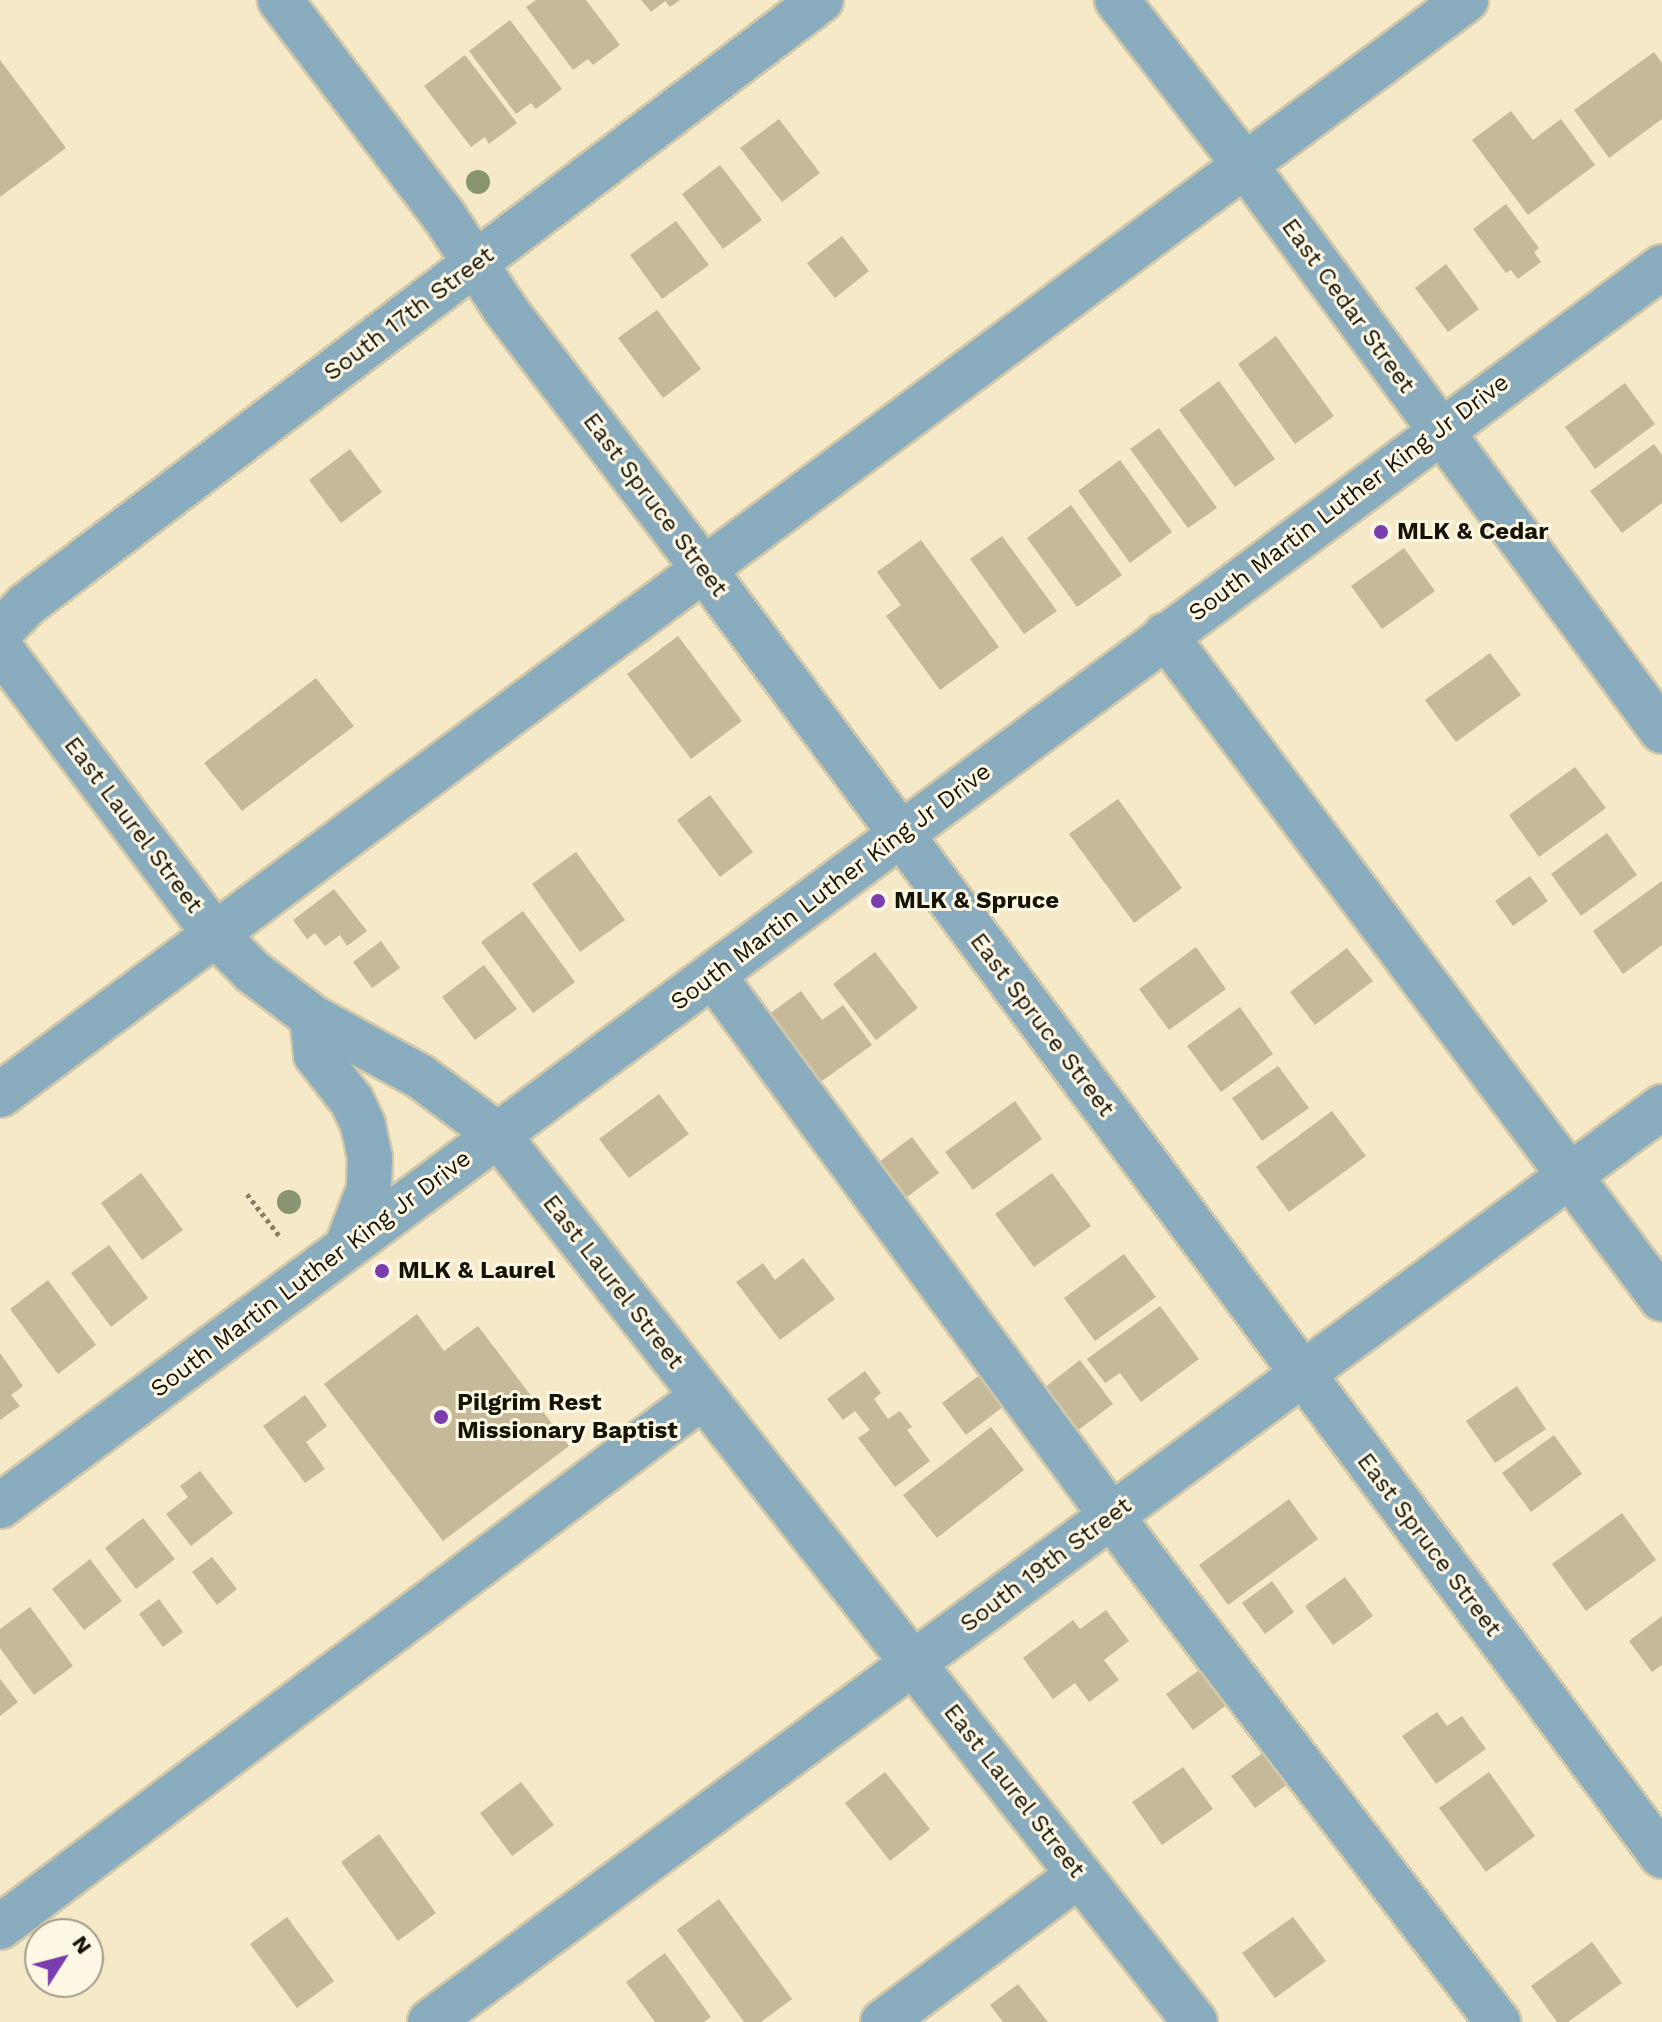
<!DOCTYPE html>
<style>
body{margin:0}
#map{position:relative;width:1662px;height:2022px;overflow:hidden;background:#f5e9c8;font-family:"Work Sans",sans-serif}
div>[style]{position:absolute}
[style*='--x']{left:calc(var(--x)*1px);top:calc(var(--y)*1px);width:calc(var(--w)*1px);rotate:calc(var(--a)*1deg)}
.building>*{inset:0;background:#c5b99a}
.path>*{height:5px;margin-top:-2.5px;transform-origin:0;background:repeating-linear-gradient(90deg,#867e68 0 4px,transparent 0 8px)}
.roads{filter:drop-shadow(2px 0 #d1c7a9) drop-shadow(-2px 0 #d1c7a9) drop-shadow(0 2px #d1c7a9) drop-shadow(0 -2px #d1c7a9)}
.minor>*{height:44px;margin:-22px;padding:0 22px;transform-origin:22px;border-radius:22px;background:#89acbe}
.trees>*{width:24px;height:24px;margin:-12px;border-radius:50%;background:#899571}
.dots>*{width:22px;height:22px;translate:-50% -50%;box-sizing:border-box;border:4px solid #fef7e3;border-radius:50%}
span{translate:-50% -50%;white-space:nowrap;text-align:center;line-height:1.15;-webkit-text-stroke:6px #fef7e3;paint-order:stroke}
.street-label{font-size:24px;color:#171307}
.poi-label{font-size:24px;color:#171307;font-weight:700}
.left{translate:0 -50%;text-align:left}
.north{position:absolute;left:24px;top:1918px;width:80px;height:80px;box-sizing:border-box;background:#fef7e3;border:2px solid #a29c8b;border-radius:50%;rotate:54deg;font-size:22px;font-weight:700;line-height:32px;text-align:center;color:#171307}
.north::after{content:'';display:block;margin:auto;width:28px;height:36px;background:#793cb1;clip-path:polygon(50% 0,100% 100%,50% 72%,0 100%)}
</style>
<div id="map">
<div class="building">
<div style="clip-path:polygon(536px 0,586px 0,620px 45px,593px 65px,588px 59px,573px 70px,526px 7px)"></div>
<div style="clip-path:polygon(641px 0,680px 0,670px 7px,665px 1px,651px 12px)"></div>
<div style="clip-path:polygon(510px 20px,562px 89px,536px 109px,531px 103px,516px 114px,469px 51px)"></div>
<div style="clip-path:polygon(1654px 52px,1662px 63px,1662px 119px,1609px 158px,1574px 110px)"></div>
<div style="clip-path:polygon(465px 55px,517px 123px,489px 144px,485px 137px,471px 147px,424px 86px)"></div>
<div style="clip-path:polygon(0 60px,66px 148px,0 197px)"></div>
<div style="clip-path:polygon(1511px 111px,1533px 140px,1561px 119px,1595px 165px,1528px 215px,1472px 140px)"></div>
<div style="clip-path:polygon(779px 119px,820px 173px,782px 202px,740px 148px)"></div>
<div style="clip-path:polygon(720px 165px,762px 220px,723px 249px,682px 194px)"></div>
<div style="clip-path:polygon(1506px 204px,1539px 248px,1534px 252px,1541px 262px,1518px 279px,1511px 270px,1506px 273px,1473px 229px)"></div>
<div style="clip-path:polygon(676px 221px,709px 265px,662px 299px,630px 255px)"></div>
<div style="clip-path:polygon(842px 236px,869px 271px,835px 298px,807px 263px)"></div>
<div style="clip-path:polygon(1446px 264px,1479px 309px,1448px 332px,1415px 288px)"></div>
<div style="clip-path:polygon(657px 310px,701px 369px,663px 398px,618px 338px)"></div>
<div style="clip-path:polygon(1276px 336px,1334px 416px,1295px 444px,1238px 364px)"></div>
<div style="clip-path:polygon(1219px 381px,1275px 459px,1235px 487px,1179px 410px)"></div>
<div style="clip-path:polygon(1625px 383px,1655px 424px,1595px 469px,1565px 427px)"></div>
<div style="clip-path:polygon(1159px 428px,1217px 508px,1188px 528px,1130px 449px)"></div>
<div style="clip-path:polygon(1654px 444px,1662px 455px,1662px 503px,1622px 533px,1590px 491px)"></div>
<div style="clip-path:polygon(350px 449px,382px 492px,341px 523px,309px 480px)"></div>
<div style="clip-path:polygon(1120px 460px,1172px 532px,1130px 563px,1078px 491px)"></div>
<div style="clip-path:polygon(1071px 505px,1122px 575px,1077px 607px,1027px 538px)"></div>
<div style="clip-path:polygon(1002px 536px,1057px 611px,1024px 634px,970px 559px)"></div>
<div style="clip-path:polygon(921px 540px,999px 647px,940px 690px,886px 616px,901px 605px,877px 572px)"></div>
<div style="clip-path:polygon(1404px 548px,1435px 591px,1382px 629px,1351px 586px)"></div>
<div style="clip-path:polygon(678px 636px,742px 721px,691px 759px,627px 674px)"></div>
<div style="clip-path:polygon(1490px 653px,1521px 695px,1456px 742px,1425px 700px)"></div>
<div style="clip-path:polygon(316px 678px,354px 726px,242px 811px,204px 763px)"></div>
<div style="clip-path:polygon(1575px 767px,1606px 808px,1539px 857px,1509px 815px)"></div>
<div style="clip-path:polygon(710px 795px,753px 852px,720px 877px,677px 820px)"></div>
<div style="clip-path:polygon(1118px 799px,1182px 888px,1134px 923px,1069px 834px)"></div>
<div style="clip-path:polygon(1607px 833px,1637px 875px,1581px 916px,1551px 874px)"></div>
<div style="clip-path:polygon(576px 852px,625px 920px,580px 952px,532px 884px)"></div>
<div style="clip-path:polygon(1530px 876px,1548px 901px,1513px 926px,1495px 901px)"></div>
<div style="clip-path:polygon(1662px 881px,1662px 945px,1623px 974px,1593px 931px)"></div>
<div style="clip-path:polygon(334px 889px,367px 931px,347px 946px,340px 935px,325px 946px,315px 933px,307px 939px,293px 920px)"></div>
<div style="clip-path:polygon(523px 911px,575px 982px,533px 1013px,481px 942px)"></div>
<div style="clip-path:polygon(381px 941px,400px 968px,372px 988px,353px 962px)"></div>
<div style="clip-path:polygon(1196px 947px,1226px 989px,1169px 1030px,1139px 989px)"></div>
<div style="clip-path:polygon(1347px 948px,1373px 981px,1315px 1025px,1290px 992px)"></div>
<div style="clip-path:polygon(875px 952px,918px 1008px,876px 1040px,833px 984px)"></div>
<div style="clip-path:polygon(484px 965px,517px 1009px,475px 1040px,442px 997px)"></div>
<div style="clip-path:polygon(801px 991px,822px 1020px,843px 1005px,872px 1045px,815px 1086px,765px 1017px)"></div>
<div style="clip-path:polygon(1240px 1007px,1273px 1054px,1221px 1092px,1187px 1046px)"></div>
<div style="clip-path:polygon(1278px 1066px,1309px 1108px,1262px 1141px,1232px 1098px)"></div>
<div style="clip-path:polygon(659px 1094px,689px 1134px,629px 1178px,599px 1139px)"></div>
<div style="clip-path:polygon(1015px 1101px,1042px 1139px,973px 1190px,945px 1152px)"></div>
<div style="clip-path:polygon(1332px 1111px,1366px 1156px,1289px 1212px,1256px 1167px)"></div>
<div style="clip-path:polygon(912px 1137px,939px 1173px,907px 1197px,880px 1161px)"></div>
<div style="clip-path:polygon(141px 1173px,183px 1230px,142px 1260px,101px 1203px)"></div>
<div style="clip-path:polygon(1052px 1173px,1091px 1226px,1034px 1267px,995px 1214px)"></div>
<div style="clip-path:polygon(109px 1245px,148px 1298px,111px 1327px,71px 1273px)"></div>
<div style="clip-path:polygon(1124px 1254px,1156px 1297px,1095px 1341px,1064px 1298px)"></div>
<div style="clip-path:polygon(803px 1258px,835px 1299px,780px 1340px,736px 1282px,763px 1263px,775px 1280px)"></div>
<div style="clip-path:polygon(48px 1280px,96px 1345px,58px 1374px,10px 1309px)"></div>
<div style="clip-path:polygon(1160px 1306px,1199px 1359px,1141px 1402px,1120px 1373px,1105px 1383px,1087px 1359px)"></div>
<div style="clip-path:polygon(417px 1314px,444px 1351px,478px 1326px,569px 1446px,443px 1541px,324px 1384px)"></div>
<div style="clip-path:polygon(0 1353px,23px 1386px,11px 1395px,20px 1406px,0 1420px)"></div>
<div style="clip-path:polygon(1080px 1360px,1113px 1404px,1073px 1434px,1040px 1391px)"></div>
<div style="clip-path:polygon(988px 1369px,1012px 1400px,966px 1435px,942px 1403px)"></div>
<div style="clip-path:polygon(865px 1371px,881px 1393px,874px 1399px,888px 1419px,900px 1411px,912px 1427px,907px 1430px,930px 1461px,895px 1487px,858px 1438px,870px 1430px,855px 1411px,843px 1420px,827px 1399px)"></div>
<div style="clip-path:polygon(1517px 1386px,1546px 1429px,1495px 1463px,1466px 1421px)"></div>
<div style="clip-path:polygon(305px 1395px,327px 1426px,306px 1442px,325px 1469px,305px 1483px,263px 1426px)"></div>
<div style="clip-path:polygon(991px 1427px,1024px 1470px,937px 1538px,903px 1495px)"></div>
<div style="clip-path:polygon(1554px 1435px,1582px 1474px,1531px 1512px,1502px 1473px)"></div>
<div style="clip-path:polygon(200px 1471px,233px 1513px,191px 1546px,166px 1514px,188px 1497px,180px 1486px)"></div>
<div style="clip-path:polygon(1289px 1499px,1318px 1539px,1228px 1605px,1199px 1565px)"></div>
<div style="clip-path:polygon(1622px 1513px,1656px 1560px,1586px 1611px,1552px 1564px)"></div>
<div style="clip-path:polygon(143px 1518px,175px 1559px,136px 1589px,105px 1548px)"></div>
<div style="clip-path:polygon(212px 1557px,237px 1589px,217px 1605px,192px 1572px)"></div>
<div style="clip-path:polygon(90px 1559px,122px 1601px,84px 1630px,52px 1589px)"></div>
<div style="clip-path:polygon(1345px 1577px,1373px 1616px,1333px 1645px,1305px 1606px)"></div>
<div style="clip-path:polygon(1272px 1581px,1294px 1612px,1265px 1634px,1242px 1603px)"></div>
<div style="clip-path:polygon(159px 1599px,183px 1632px,163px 1647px,139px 1614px)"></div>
<div style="clip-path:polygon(30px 1607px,73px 1666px,34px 1695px,0 1648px,0 1629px)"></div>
<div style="clip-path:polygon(1106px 1610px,1129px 1641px,1104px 1660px,1119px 1680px,1089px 1702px,1075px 1683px,1053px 1699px,1023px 1658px,1073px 1620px,1080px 1629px)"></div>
<div style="clip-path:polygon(1662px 1616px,1662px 1665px,1652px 1672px,1629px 1641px)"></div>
<div style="clip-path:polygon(1202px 1668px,1228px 1704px,1193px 1730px,1166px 1694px)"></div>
<div style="clip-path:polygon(0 1679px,18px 1702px,0 1716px)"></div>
<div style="clip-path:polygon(1437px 1712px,1447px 1726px,1462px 1716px,1486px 1749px,1436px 1784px,1402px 1736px)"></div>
<div style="clip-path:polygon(1268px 1749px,1292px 1781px,1255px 1808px,1231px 1776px)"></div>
<div style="clip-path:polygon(1183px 1767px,1213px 1809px,1162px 1845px,1132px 1802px)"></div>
<div style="clip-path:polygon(885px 1772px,930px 1829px,890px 1861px,845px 1803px)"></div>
<div style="clip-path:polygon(1489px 1772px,1535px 1836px,1486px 1872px,1439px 1808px)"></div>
<div style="clip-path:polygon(521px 1782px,554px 1825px,512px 1856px,480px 1813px)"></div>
<div style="clip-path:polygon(379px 1834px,436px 1913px,398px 1941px,341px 1862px)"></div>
<div style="clip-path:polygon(719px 1899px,792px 1999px,761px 2022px,744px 2022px,677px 1930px)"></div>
<div style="clip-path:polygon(287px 1917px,334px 1981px,297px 2008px,250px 1944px)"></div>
<div style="clip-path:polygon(1293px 1917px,1326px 1961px,1275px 1998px,1242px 1953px)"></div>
<div style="clip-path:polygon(1592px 1942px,1622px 1983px,1568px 2022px,1557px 2022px,1531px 1986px)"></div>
<div style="clip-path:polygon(665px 1953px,711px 2017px,704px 2022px,655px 2022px,626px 1982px)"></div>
<div style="clip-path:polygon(1018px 1984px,1048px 2022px,1003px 2022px,990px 2005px)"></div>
</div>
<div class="path">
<div style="--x:247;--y:1194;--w:56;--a:52.3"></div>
</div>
<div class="roads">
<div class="minor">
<div style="--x:280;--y:0;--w:271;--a:52.8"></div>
<div style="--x:444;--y:216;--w:111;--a:56.7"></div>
<div style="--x:505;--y:309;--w:330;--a:52.6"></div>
<div style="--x:705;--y:571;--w:1602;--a:53.32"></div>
<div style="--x:1117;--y:0;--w:209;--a:52.2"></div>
<div style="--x:1245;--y:165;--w:703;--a:53.62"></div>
<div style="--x:0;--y:632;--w:37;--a:-46"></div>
<div style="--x:26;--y:605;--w:999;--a:-37.27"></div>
<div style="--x:1165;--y:635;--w:829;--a:53.19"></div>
<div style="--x:0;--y:648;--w:358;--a:53.1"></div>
<div style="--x:215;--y:934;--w:54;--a:45"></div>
<div style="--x:253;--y:972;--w:74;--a:37.3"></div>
<div style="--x:312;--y:1017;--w:124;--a:28.8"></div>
<div style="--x:421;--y:1077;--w:96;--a:37"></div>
<div style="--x:498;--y:1135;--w:1128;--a:51.84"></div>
<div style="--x:713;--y:975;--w:718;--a:53.61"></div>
<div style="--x:1139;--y:1553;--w:591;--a:52.57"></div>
<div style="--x:312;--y:1017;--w:38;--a:84"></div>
<div style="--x:316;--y:1055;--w:58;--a:52"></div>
<div style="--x:352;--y:1101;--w:26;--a:65"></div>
<div style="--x:363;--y:1125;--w:33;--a:78"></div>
<div style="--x:370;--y:1157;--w:32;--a:92"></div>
<div style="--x:369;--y:1189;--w:61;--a:111.1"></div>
<div style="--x:0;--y:1095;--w:1830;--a:-36.76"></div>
<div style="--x:0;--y:1506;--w:2073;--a:-36.7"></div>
<div style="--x:0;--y:1927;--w:880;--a:-37.05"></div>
<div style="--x:430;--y:2022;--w:1535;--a:-36.6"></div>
<div style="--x:883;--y:2022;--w:245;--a:-36.9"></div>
</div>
</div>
<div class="trees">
<div style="left:478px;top:182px"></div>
<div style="left:289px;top:1202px"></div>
</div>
<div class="dots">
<div style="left:1381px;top:532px;background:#793cb1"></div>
<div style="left:878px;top:901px;background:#793cb1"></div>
<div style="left:382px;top:1271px;background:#793cb1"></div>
<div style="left:441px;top:1417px;background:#793cb1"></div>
</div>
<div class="street-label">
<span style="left:1348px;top:306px;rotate:54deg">East Cedar Street</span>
<span style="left:409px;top:314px;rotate:-37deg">South 17th Street</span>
<span style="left:1349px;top:498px;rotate:-37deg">South Martin Luther King Jr Drive</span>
<span style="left:655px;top:505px;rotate:53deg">East Spruce Street</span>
<span style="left:133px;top:825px;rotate:53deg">East Laurel Street</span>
<span style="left:831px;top:887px;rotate:-37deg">South Martin Luther King Jr Drive</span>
<span style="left:1042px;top:1025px;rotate:53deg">East Spruce Street</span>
<span style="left:311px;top:1274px;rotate:-37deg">South Martin Luther King Jr Drive</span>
<span style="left:613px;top:1282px;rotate:52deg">East Laurel Street</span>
<span style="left:1429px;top:1545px;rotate:53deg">East Spruce Street</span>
<span style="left:1046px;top:1565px;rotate:-37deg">South 19th Street</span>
<span style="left:1014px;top:1791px;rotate:52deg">East Laurel Street</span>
</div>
<div class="poi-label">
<span class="left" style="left:1397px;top:532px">MLK &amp; Cedar</span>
<span class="left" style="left:894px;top:901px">MLK &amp; Spruce</span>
<span class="left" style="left:398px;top:1271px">MLK &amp; Laurel</span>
<span class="left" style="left:457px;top:1417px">Pilgrim Rest<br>Missionary Baptist</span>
</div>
<div class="north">N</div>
</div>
